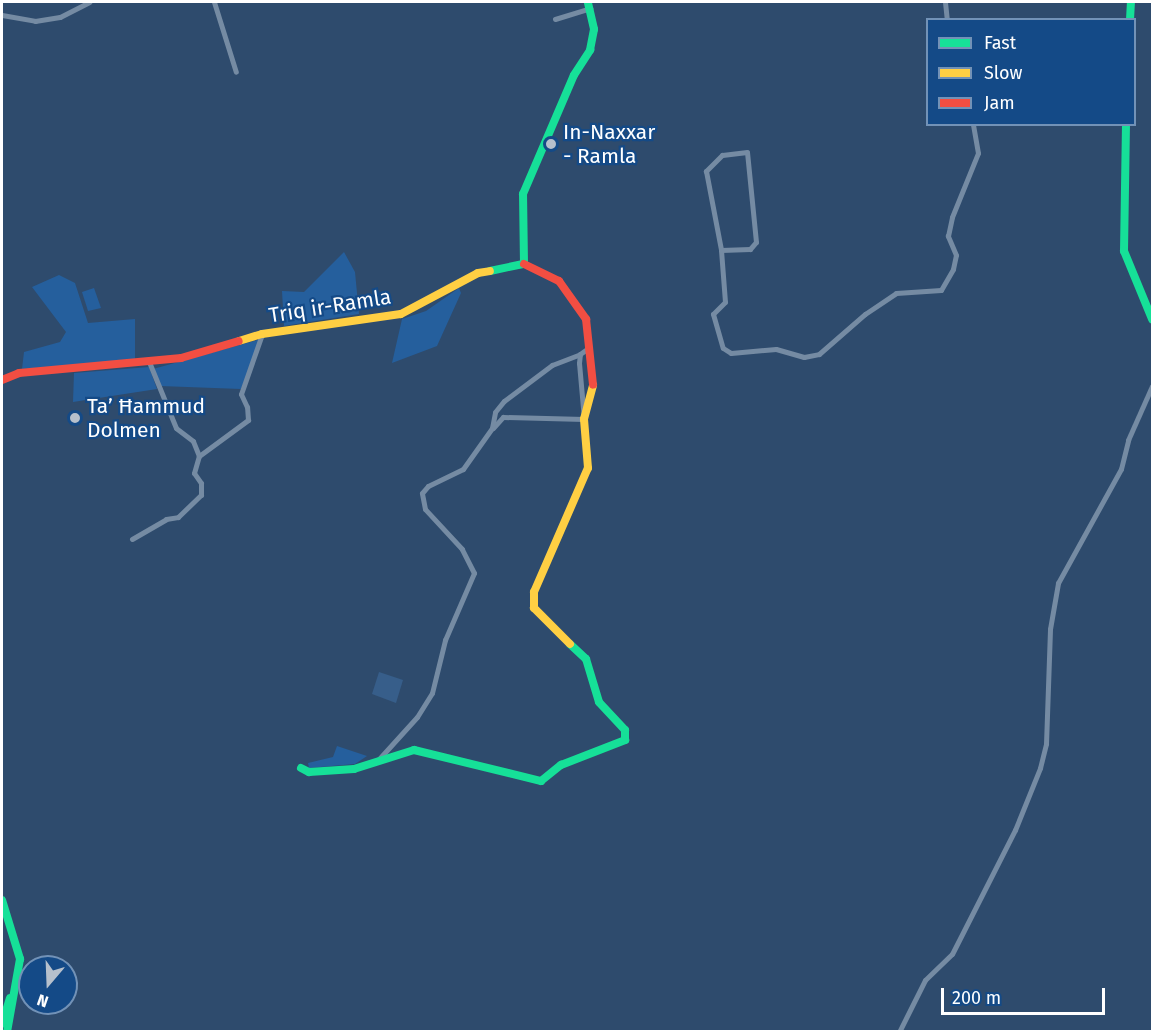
<!DOCTYPE html>
<meta charset="utf-8">
<style>
body{margin:0}
#map{position:relative;width:1154px;height:1033px;overflow:hidden;background:#2e4b6d;font-family:"Fira Sans",sans-serif}
div>[style]{position:absolute}
[style*='--x']{left:calc(var(--x)*1px);top:calc(var(--y)*1px);width:calc(var(--w)*1px);rotate:calc(var(--a)*1deg)}
.green>*{inset:0;background:#255f9d}
.water>*{inset:0;background:#375e8a}
.street>*{height:5px;margin:-2.5px;padding:0 2.5px;transform-origin:2.5px;border-radius:2.5px;background:#758ba3}
.fast>*{height:8px;margin:-4px;padding:0 4px;transform-origin:4px;border-radius:4px;background:#16e098}
.slow>*{height:8px;margin:-4px;padding:0 4px;transform-origin:4px;border-radius:4px;background:#ffcf43}
.jam>*{height:8px;margin:-4px;padding:0 4px;transform-origin:4px;border-radius:4px;background:#f24e42}
.dots>*{width:16px;height:16px;translate:-50% -50%;box-sizing:border-box;border:3px solid #144a87;border-radius:50%}
span{translate:-50% -50%;white-space:nowrap;text-align:center;line-height:1.15;-webkit-text-stroke:4.5px #144a87;paint-order:stroke}
.poi-label{font-size:21px;color:#fff}
.left{translate:0 -50%;text-align:left}
.street-label{font-size:21px;color:#fff}
.frame{position:absolute;inset:0;border:3px solid #fff;pointer-events:none}
.legend{position:absolute;left:926px;top:18px;width:210px;height:108px;box-sizing:border-box;background:#144a87;border:2px solid #7292b7;margin:0;padding:8px 10px;list-style:none;font-size:18px;color:#fff}
.legend li{display:flex;align-items:center;gap:12px;height:30px}
.legend b{width:30px;border:2px solid #7292b7}
.north{position:absolute;left:18px;top:955px;width:60px;height:60px;box-sizing:border-box;background:#144a87;border:2px solid #7292b7;border-radius:50%;rotate:199deg;font-size:16px;font-weight:700;line-height:24px;text-align:center;color:#fff}
.north::after{content:'';display:block;margin:auto;width:21px;height:27px;background:#b6c0cc;clip-path:polygon(50% 0,100% 100%,50% 72%,0 100%)}
.scale{position:absolute;left:941px;top:988px;width:164px;height:27px;box-sizing:border-box;border:3px solid #fff;border-top:0;padding-left:8px;font-size:18px;line-height:21px;white-space:nowrap;color:#fff;-webkit-text-stroke:4px #144a87;paint-order:stroke}
</style>
<div id="map">
<div class="green">
<div style="clip-path:polygon(344px 252px,355px 272px,359px 314px,284px 326px,282px 291px,304px 292px)"></div>
<div style="clip-path:polygon(59px 275px,75px 283px,88px 323px,135px 319px,135px 360px,22px 369px,24px 352px,60px 342px,66px 332px,32px 287px)"></div>
<div style="clip-path:polygon(94px 288px,101px 308px,88px 311px,82px 292px)"></div>
<div style="clip-path:polygon(459px 288px,461px 293px,437px 346px,392px 363px,402px 319px,426px 311px)"></div>
<div style="clip-path:polygon(261px 339px,241px 389px,160px 386px,153px 369px)"></div>
<div style="clip-path:polygon(149px 367px,157px 389px,73px 402px,74px 373px)"></div>
<div style="clip-path:polygon(337px 746px,367px 756px,355px 764px,309px 768px,308px 763px,333px 757px)"></div>
</div>
<div class="water">
<div style="clip-path:polygon(379px 672px,403px 680px,396px 703px,372px 694px)"></div>
</div>
<div class="street">
<div style="--x:214;--y:2;--w:73;--a:72.6"></div>
<div style="--x:945;--y:2;--w:18;--a:84"></div>
<div style="--x:2;--y:15;--w:34;--a:10"></div>
<div style="--x:35;--y:21;--w:25;--a:-9"></div>
<div style="--x:60;--y:17;--w:33;--a:-27"></div>
<div style="--x:555;--y:19;--w:37;--a:-17"></div>
<div style="--x:721;--y:250;--w:29;--a:-2"></div>
<div style="--x:750;--y:249;--w:9;--a:-49"></div>
<div style="--x:756;--y:242;--w:90;--a:-95.7"></div>
<div style="--x:747;--y:152;--w:25;--a:173"></div>
<div style="--x:722;--y:155;--w:23;--a:135"></div>
<div style="--x:706;--y:171;--w:80;--a:79.2"></div>
<div style="--x:721;--y:250;--w:52;--a:85.6"></div>
<div style="--x:725;--y:302;--w:17;--a:135"></div>
<div style="--x:713;--y:314;--w:35;--a:74"></div>
<div style="--x:723;--y:348;--w:9;--a:32"></div>
<div style="--x:731;--y:353;--w:45;--a:-5.1"></div>
<div style="--x:776;--y:349;--w:29;--a:16"></div>
<div style="--x:804;--y:357;--w:15;--a:-11"></div>
<div style="--x:819;--y:354;--w:61;--a:-41"></div>
<div style="--x:865;--y:314;--w:37;--a:-34"></div>
<div style="--x:896;--y:293;--w:45;--a:-3.8"></div>
<div style="--x:941;--y:290;--w:24;--a:-60"></div>
<div style="--x:953;--y:269;--w:14;--a:-78"></div>
<div style="--x:956;--y:255;--w:21;--a:-113"></div>
<div style="--x:948;--y:236;--w:19;--a:-78"></div>
<div style="--x:952;--y:217;--w:69;--a:-67.9"></div>
<div style="--x:978;--y:153;--w:29;--a:-100"></div>
<div style="--x:493;--y:428;--w:15;--a:-48"></div>
<div style="--x:503;--y:417;--w:81;--a:1.4"></div>
<div style="--x:584;--y:419;--w:56;--a:-95.1"></div>
<div style="--x:579;--y:363;--w:9;--a:-84"></div>
<div style="--x:580;--y:354;--w:9;--a:-36"></div>
<div style="--x:199;--y:456;--w:61;--a:-36.3"></div>
<div style="--x:248;--y:420;--w:13;--a:-94"></div>
<div style="--x:247;--y:407;--w:14;--a:-115"></div>
<div style="--x:241;--y:394;--w:64;--a:-70.7"></div>
<div style="--x:132;--y:539;--w:39;--a:-30"></div>
<div style="--x:166;--y:519;--w:12;--a:-9"></div>
<div style="--x:178;--y:517;--w:32;--a:-44"></div>
<div style="--x:201;--y:495;--w:12;--a:-90"></div>
<div style="--x:201;--y:483;--w:12;--a:-125"></div>
<div style="--x:194;--y:473;--w:18;--a:-74"></div>
<div style="--x:199;--y:456;--w:16;--a:-112"></div>
<div style="--x:193;--y:441;--w:21;--a:-143"></div>
<div style="--x:176;--y:428;--w:71;--a:-112.2"></div>
<div style="--x:378;--y:760;--w:58;--a:-47.8"></div>
<div style="--x:417;--y:717;--w:28;--a:-58"></div>
<div style="--x:432;--y:693;--w:55;--a:-76.2"></div>
<div style="--x:445;--y:640;--w:73;--a:-66.6"></div>
<div style="--x:474;--y:573;--w:27;--a:-117"></div>
<div style="--x:462;--y:549;--w:54;--a:-132.8"></div>
<div style="--x:425;--y:509;--w:16;--a:-101"></div>
<div style="--x:422;--y:493;--w:9;--a:-49"></div>
<div style="--x:428;--y:486;--w:39;--a:-26"></div>
<div style="--x:463;--y:469;--w:50;--a:-54.7"></div>
<div style="--x:492;--y:428;--w:16;--a:-79"></div>
<div style="--x:495;--y:412;--w:14;--a:-51"></div>
<div style="--x:504;--y:401;--w:60;--a:-36.9"></div>
<div style="--x:552;--y:365;--w:30;--a:-21"></div>
<div style="--x:899;--y:1032;--w:58;--a:-63.4"></div>
<div style="--x:925;--y:980;--w:37;--a:-44"></div>
<div style="--x:952;--y:954;--w:139;--a:-63.1"></div>
<div style="--x:1015;--y:830;--w:67;--a:-68"></div>
<div style="--x:1040;--y:768;--w:25;--a:-76"></div>
<div style="--x:1046;--y:744;--w:115;--a:-88"></div>
<div style="--x:1050;--y:629;--w:47;--a:-80.1"></div>
<div style="--x:1058;--y:583;--w:130;--a:-61.1"></div>
<div style="--x:1121;--y:469;--w:30;--a:-76"></div>
<div style="--x:1128;--y:440;--w:59;--a:-66"></div>
</div>
<div class="fast">
<div style="--x:1130;--y:20;--w:18;--a:-87"></div>
<div style="--x:1126;--y:124;--w:127;--a:90.9"></div>
<div style="--x:1124;--y:251;--w:74;--a:67.6"></div>
<div style="--x:490;--y:271;--w:35;--a:-12"></div>
<div style="--x:524;--y:264;--w:70;--a:-90.8"></div>
<div style="--x:523;--y:194;--w:129;--a:-66.8"></div>
<div style="--x:574;--y:75;--w:30;--a:-57"></div>
<div style="--x:590;--y:50;--w:21;--a:-79"></div>
<div style="--x:594;--y:29;--w:28;--a:-103"></div>
<div style="--x:301;--y:768;--w:9;--a:27"></div>
<div style="--x:309;--y:772;--w:45;--a:-3.8"></div>
<div style="--x:354;--y:769;--w:63;--a:-17.6"></div>
<div style="--x:414;--y:750;--w:131;--a:13.7"></div>
<div style="--x:541;--y:781;--w:26;--a:-39"></div>
<div style="--x:561;--y:765;--w:69;--a:-21.3"></div>
<div style="--x:625;--y:740;--w:10;--a:-90"></div>
<div style="--x:625;--y:730;--w:38;--a:-133"></div>
<div style="--x:599;--y:702;--w:45;--a:-106.8"></div>
<div style="--x:586;--y:659;--w:22;--a:-137"></div>
<div style="--x:2;--y:900;--w:62;--a:73"></div>
<div style="--x:20;--y:959;--w:74;--a:100.1"></div>
<div style="--x:2;--y:1024;--w:27;--a:-73"></div>
</div>
<div class="slow">
<div style="--x:239;--y:341;--w:24;--a:-17"></div>
<div style="--x:262;--y:334;--w:140;--a:-8.2"></div>
<div style="--x:401;--y:314;--w:87;--a:-28"></div>
<div style="--x:478;--y:273;--w:12;--a:-9"></div>
<div style="--x:570;--y:644;--w:51;--a:-135"></div>
<div style="--x:534;--y:608;--w:16;--a:-90"></div>
<div style="--x:534;--y:592;--w:135;--a:-66.5"></div>
<div style="--x:588;--y:468;--w:49;--a:-94.7"></div>
<div style="--x:584;--y:419;--w:35;--a:-75"></div>
</div>
<div class="jam">
<div style="--x:524;--y:264;--w:39;--a:26"></div>
<div style="--x:559;--y:281;--w:47;--a:54.6"></div>
<div style="--x:586;--y:319;--w:66;--a:83.9"></div>
<div style="--x:2;--y:380;--w:18;--a:-22"></div>
<div style="--x:19;--y:373;--w:163;--a:-5.3"></div>
<div style="--x:181;--y:358;--w:60;--a:-16.3"></div>
</div>
<div class="dots">
<div style="left:551px;top:144px;background:#b6c0cc"></div>
<div style="left:75px;top:418px;background:#b6c0cc"></div>
</div>
<div class="poi-label">
<span class="left" style="left:563px;top:144px">In-Naxxar<br>- Ramla</span>
<span class="left" style="left:87px;top:418px">Ta’ Ħammud<br>Dolmen</span>
</div>
<div class="street-label">
<span style="left:330px;top:306px;rotate:-9deg">Triq ir-Ramla</span>
</div>
<div class="frame"></div>
<ul class="legend">
<li><b style="height:8px;background:#16e098"></b>Fast</li>
<li><b style="height:8px;background:#ffcf43"></b>Slow</li>
<li><b style="height:8px;background:#f24e42"></b>Jam</li>
</ul>
<div class="north">N</div>
<div class="scale">200 m</div>
</div>
